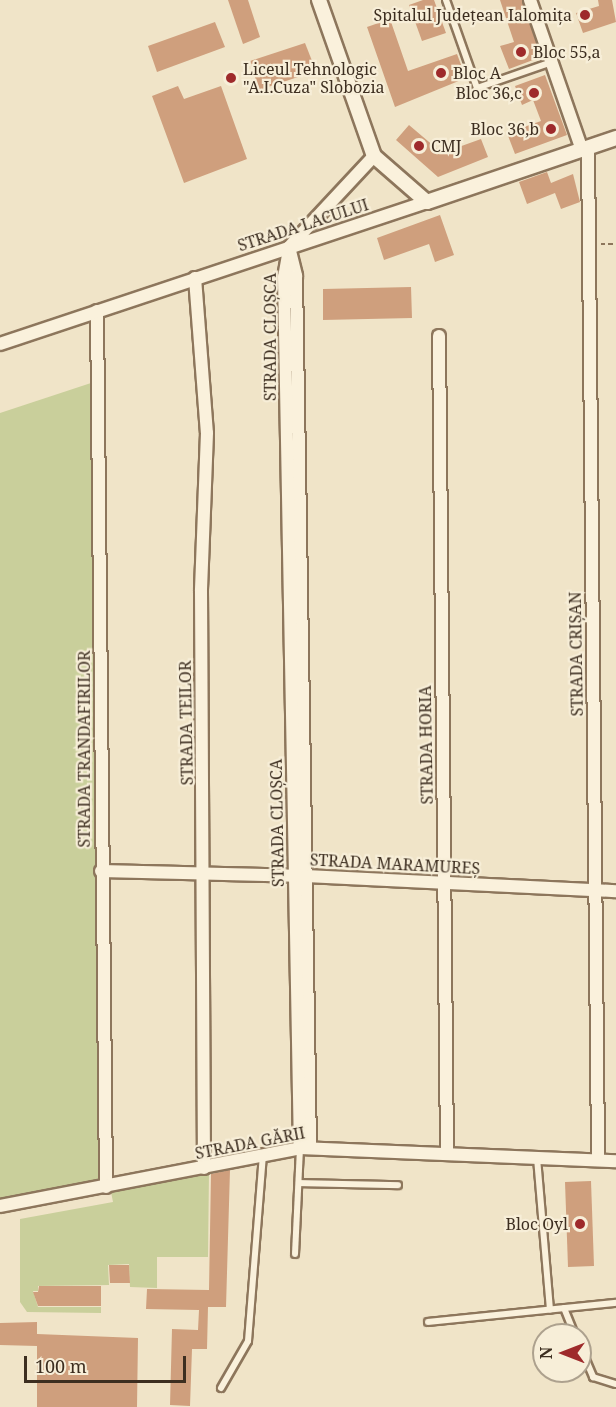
<!DOCTYPE html>
<meta charset="utf-8">
<style>
body{margin:0}
#map{position:relative;width:616px;height:1407px;overflow:hidden;background:#f0e4c8;font-family:"Noto Serif",serif}
div>[style]{position:absolute}
[style*='--x']{left:calc(var(--x)*1px);top:calc(var(--y)*1px);width:calc(var(--w)*1px);rotate:calc(var(--a)*1deg)}
.green>*{inset:0;background:#c9cf9b}
.building>*{inset:0;background:#cf9f7d}
.path>*{height:2px;margin-top:-1px;transform-origin:0;background:repeating-linear-gradient(90deg,#8d765c 0 4.5px,transparent 0 7.5px)}
.roads{filter:drop-shadow(2px 0 #8d765c) drop-shadow(-2px 0 #8d765c) drop-shadow(0 2px #8d765c) drop-shadow(0 -2px #8d765c)}
.service>*{height:6px;margin:-3px;padding:0 3px;transform-origin:3px;border-radius:3px;background:#faf1dc}
.minor>*{height:12px;margin:-6px;padding:0 6px;transform-origin:6px;border-radius:6px;background:#faf1dc}
.tertiary>*{height:14px;margin:-7px;padding:0 7px;transform-origin:7px;border-radius:7px;background:#faf1dc}
.dots>*{width:16px;height:16px;translate:-50% -50%;box-sizing:border-box;border:3px solid #f7eed8;border-radius:50%}
span{translate:-50% -50%;white-space:nowrap;text-align:center;line-height:1.15;-webkit-text-stroke:4.5px #f7eed8;paint-order:stroke}
.poi-label{font-size:16px;color:#3d2e20}
.right{translate:-100% -50%;text-align:right}
.left{translate:0 -50%;text-align:left}
.street-label{font-size:16px;color:#3d2e20}
.north{position:absolute;left:532px;top:1323px;width:60px;height:60px;box-sizing:border-box;background:#f7eed8;border:2px solid #ada18e;border-radius:50%;rotate:270deg;font-size:16px;font-weight:700;line-height:24px;text-align:center;color:#3d2e20}
.north::after{content:'';display:block;margin:auto;width:21px;height:27px;background:#9e2a2b;clip-path:polygon(50% 0,100% 100%,50% 72%,0 100%)}
.scale{position:absolute;left:24px;top:1356px;width:162px;height:27px;box-sizing:border-box;border:3px solid #3d2e20;border-top:0;padding-left:8px;font-size:18px;line-height:21px;white-space:nowrap;color:#3d2e20;-webkit-text-stroke:4px #f7eed8;paint-order:stroke}
</style>
<div id="map">
<div class="green">
<div style="clip-path:polygon(91px 383px,105px 1182px,0 1201px,0 413px)"></div>
<div style="clip-path:polygon(209px 1172px,208px 1257px,157px 1257px,157px 1288px,130px 1287px,129px 1264px,108px 1265px,109px 1285px,38px 1286px,38px 1291px,33px 1291px,38px 1307px,101px 1307px,101px 1313px,27px 1312px,20px 1302px,20px 1219px,113px 1202px,111px 1192px)"></div>
</div>
<div class="building">
<div style="clip-path:polygon(228px 0,248px 0,260px 37px,243px 44px)"></div>
<div style="clip-path:polygon(423px 0,434px 0,446px 33px,422px 41px,409px 5px)"></div>
<div style="clip-path:polygon(500px 0,522px 0,541px 57px,509px 69px,500px 46px,514px 42px)"></div>
<div style="clip-path:polygon(598px 0,612px 0,616px 22px,583px 33px,576px 13px,599px 6px)"></div>
<div style="clip-path:polygon(390px 19px,408px 71px,457px 54px,466px 78px,395px 107px,367px 27px)"></div>
<div style="clip-path:polygon(215px 22px,225px 47px,157px 72px,148px 46px)"></div>
<div style="clip-path:polygon(305px 43px,316px 71px,259px 90px,250px 61px)"></div>
<div style="clip-path:polygon(545px 75px,567px 135px,515px 154px,507px 133px,541px 121px,533px 100px,522px 105px,515px 86px)"></div>
<div style="clip-path:polygon(178px 86px,184px 99px,221px 86px,247px 159px,184px 183px,152px 96px)"></div>
<div style="clip-path:polygon(409px 125px,442px 153px,481px 139px,488px 157px,438px 177px,396px 140px)"></div>
<div style="clip-path:polygon(547px 172px,551px 183px,573px 174px,580px 202px,561px 209px,555px 193px,527px 204px,519px 182px)"></div>
<div style="clip-path:polygon(440px 215px,454px 255px,435px 262px,429px 244px,384px 260px,377px 238px)"></div>
<div style="clip-path:polygon(411px 287px,412px 318px,323px 320px,323px 289px)"></div>
<div style="clip-path:polygon(230px 1170px,226px 1307px,208px 1307px,207px 1349px,192px 1349px,190px 1406px,170px 1405px,172px 1329px,198px 1330px,199px 1310px,146px 1309px,147px 1289px,209px 1290px,211px 1174px)"></div>
<div style="clip-path:polygon(591px 1181px,594px 1266px,568px 1267px,565px 1182px)"></div>
<div style="clip-path:polygon(109px 1265px,129px 1265px,130px 1283px,110px 1283px)"></div>
<div style="clip-path:polygon(39px 1286px,101px 1286px,101px 1306px,38px 1306px,33px 1292px,38px 1292px)"></div>
<div style="clip-path:polygon(37px 1322px,37px 1334px,138px 1338px,137px 1407px,37px 1407px,37px 1346px,0 1345px,0 1323px)"></div>
</div>
<div class="path">
<div style="--x:601;--y:244;--w:15;--a:0"></div>
</div>
<div class="roads">
<div class="service">
<div style="--x:446;--y:0;--w:93;--a:70.6"></div>
<div style="--x:477;--y:88;--w:79;--a:-19.1"></div>
<div style="--x:537;--y:1158;--w:152;--a:85.1"></div>
<div style="--x:299;--y:1183;--w:99;--a:1.2"></div>
<div style="--x:295;--y:1254;--w:106;--a:-87.3"></div>
<div style="--x:564;--y:1308;--w:29;--a:68"></div>
<div style="--x:428;--y:1322;--w:189;--a:-5.8"></div>
<div style="--x:580;--y:1346;--w:34;--a:67"></div>
<div style="--x:593;--y:1377;--w:24;--a:17"></div>
<div style="--x:221;--y:1388;--w:54;--a:-60.1"></div>
<div style="--x:248;--y:1341;--w:186;--a:-85.4"></div>
</div>
<div class="minor">
<div style="--x:530;--y:0;--w:159;--a:70.9"></div>
<div style="--x:588;--y:148;--w:1012;--a:89.43"></div>
<div style="--x:291;--y:245;--w:122;--a:-47"></div>
<div style="--x:289;--y:247;--w:30;--a:76"></div>
<div style="--x:296;--y:276;--w:871;--a:89.08"></div>
<div style="--x:288;--y:255;--w:22;--a:100"></div>
<div style="--x:284;--y:277;--w:871;--a:88.95"></div>
<div style="--x:195;--y:278;--w:155;--a:85.6"></div>
<div style="--x:207;--y:433;--w:158;--a:92.2"></div>
<div style="--x:201;--y:591;--w:577;--a:89.7"></div>
<div style="--x:97;--y:311;--w:876;--a:89.41"></div>
<div style="--x:439;--y:336;--w:817;--a:89.44"></div>
<div style="--x:0;--y:344;--w:450;--a:-18.4"></div>
<div style="--x:101;--y:871;--w:205;--a:1.4"></div>
<div style="--x:306;--y:876;--w:310;--a:2.8"></div>
<div style="--x:0;--y:1206;--w:306;--a:-10.9"></div>
<div style="--x:300;--y:1148;--w:316;--a:2.4"></div>
</div>
<div class="tertiary">
<div style="--x:319;--y:0;--w:165;--a:70.6"></div>
<div style="--x:374;--y:156;--w:70;--a:41"></div>
<div style="--x:427;--y:202;--w:200;--a:-18.7"></div>
</div>
</div>
<div class="dots">
<div style="left:585px;top:15px;background:#9e2a2b"></div>
<div style="left:521px;top:52px;background:#9e2a2b"></div>
<div style="left:441px;top:73px;background:#9e2a2b"></div>
<div style="left:231px;top:78px;background:#9e2a2b"></div>
<div style="left:534px;top:93px;background:#9e2a2b"></div>
<div style="left:551px;top:129px;background:#9e2a2b"></div>
<div style="left:419px;top:146px;background:#9e2a2b"></div>
<div style="left:580px;top:1224px;background:#9e2a2b"></div>
</div>
<div class="poi-label">
<span class="right" style="left:572px;top:15px">Spitalul Județean Ialomița</span>
<span class="left" style="left:533px;top:52px">Bloc 55,a</span>
<span class="left" style="left:243px;top:78px">Liceul Tehnologic<br>"A.I.Cuza" Slobozia</span>
<span class="left" style="left:453px;top:73px">Bloc A</span>
<span class="right" style="left:522px;top:93px">Bloc 36,c</span>
<span class="right" style="left:539px;top:129px">Bloc 36,b</span>
<span class="left" style="left:431px;top:146px">CMJ</span>
<span class="right" style="left:568px;top:1224px">Bloc Oyl</span>
</div>
<div class="street-label">
<span style="left:303px;top:225px;rotate:-18deg">STRADA LACULUI</span>
<span style="left:270px;top:337px;rotate:-90deg">STRADA CLOȘCA</span>
<span style="left:576px;top:654px;rotate:-91deg">STRADA CRIȘAN</span>
<span style="left:186px;top:723px;rotate:-91deg">STRADA TEILOR</span>
<span style="left:426px;top:745px;rotate:-91deg">STRADA HORIA</span>
<span style="left:84px;top:749px;rotate:-90deg">STRADA TRANDAFIRILOR</span>
<span style="left:277px;top:823px;rotate:-91deg">STRADA CLOȘCA</span>
<span style="left:395px;top:864px;rotate:3deg">STRADA MARAMUREȘ</span>
<span style="left:250px;top:1143px;rotate:-11deg">STRADA GĂRII</span>
</div>
<div class="north">N</div>
<div class="scale">100 m</div>
</div>
